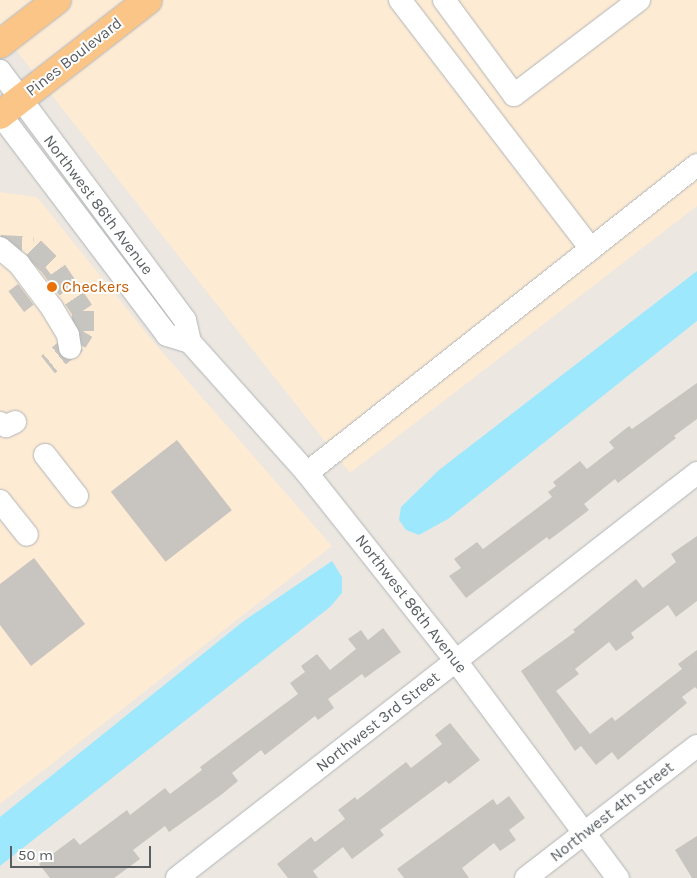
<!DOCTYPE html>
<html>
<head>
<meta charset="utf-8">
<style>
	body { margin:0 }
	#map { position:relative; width:697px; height:878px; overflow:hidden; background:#ece7e0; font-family:Karla,sans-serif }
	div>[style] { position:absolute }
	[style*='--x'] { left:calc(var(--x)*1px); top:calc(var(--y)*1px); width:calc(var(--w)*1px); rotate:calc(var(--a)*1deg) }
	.commercial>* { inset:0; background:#fdebd4 }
	.water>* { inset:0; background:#9ee8fe }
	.building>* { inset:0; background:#c8c4bf; transform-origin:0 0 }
	.minor-tunnel>* { height:22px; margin-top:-11px; transform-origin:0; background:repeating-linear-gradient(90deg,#c7c5c0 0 22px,transparent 0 33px) }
	.roads { filter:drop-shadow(0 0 1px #b1b5b8) drop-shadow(0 0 1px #b1b5b8) }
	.minor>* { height:22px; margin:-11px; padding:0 11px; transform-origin:11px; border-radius:11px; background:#fff }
	.highway>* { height:28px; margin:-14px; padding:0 14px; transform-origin:14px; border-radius:14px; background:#fbc587 }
	.dots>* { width:14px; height:14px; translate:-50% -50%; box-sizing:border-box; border:2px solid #fff; border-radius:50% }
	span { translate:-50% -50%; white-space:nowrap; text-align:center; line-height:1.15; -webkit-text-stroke:4px #fff; paint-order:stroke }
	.street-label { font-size:16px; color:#595e61 }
	.food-label { font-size:16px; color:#c56008 }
	.left { translate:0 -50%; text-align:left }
	.scale { position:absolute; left:10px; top:846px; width:141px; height:22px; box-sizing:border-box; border:2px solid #595e61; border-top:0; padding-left:6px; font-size:15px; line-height:18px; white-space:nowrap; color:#595e61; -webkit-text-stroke:4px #fff; paint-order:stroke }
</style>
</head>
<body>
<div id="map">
	<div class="commercial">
		<i style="clip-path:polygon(0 0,697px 0,697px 206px,350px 473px,0 30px)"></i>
		<i style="clip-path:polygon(0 192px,37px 197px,151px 339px,332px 546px,0 804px)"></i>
	</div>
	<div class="water">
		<i style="clip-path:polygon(697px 271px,697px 321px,448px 519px,419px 535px,406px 530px,399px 520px,401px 507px,439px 470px)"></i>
		<i style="clip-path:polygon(332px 561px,342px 577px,342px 593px,330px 607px,0 866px,0 817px,245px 620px)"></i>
	</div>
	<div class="building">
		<i style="left:43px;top:264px;width:26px;height:6px;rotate:53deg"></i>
		<i style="left:18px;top:284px;width:26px;height:12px;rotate:53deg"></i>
		<i style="clip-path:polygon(697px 383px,697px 419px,674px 436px,676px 438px,618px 483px,615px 479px,584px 504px,589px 510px,572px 523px,549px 540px,547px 537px,466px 598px,449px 576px,461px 568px,454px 559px,477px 542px,483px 549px,552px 497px,548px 492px,556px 486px,553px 482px,580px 461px,587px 469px,614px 448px,609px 442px,629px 426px,632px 429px)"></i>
		<i style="left:177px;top:440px;width:89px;height:84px;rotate:52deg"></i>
		<i style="clip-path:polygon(697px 536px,697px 601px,676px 617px,668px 605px,631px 633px,634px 638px,616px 651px,609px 642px,575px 669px,579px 674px,556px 691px,590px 734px,612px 717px,615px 721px,682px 669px,678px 664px,697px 650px,697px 689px,695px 687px,682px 697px,687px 703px,618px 760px,612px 752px,596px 765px,581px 746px,575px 751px,521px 671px,575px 632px,573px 630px,636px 579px,643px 588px,676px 562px,671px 554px)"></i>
		<i style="clip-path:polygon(34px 558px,85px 624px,31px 666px,0 625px,0 584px)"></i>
		<i style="clip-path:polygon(383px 628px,401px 652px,365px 678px,362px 674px,328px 699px,334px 708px,318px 720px,315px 716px,265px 755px,261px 750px,232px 773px,238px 781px,221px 795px,169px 832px,165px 826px,133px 850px,140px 859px,114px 878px,50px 878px,39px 864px,74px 838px,80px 845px,127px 810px,130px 815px,165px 788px,170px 794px,202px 770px,200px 767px,298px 694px,290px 683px,305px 672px,301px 666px,317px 654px,330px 670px,356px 649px,348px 639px,361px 630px,368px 640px)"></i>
		<i style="clip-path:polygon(450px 723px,480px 760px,449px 784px,446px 781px,380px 830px,384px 835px,352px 859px,343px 847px,313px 871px,318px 878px,288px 878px,277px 864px,311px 837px,315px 842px,345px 819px,338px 810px,355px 797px,357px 800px,406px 762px,411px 768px,442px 744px,435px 735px)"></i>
		<i style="clip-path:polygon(509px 796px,525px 818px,509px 830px,516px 840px,500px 851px,494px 843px,462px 868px,469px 878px,404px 878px,397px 869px,493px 799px,497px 805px)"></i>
		<i style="clip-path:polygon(697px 836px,697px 878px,692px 878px,675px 850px)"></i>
	</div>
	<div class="minor-tunnel">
		<i style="--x:0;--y:246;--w:33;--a:3"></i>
		<i style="--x:33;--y:248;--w:33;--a:45"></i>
		<i style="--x:56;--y:271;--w:48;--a:56"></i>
		<i style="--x:83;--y:311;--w:20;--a:90"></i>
		<i style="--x:83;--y:331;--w:13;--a:122"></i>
		<i style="--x:76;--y:342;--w:36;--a:141"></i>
	</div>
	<div class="roads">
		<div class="minor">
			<i style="--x:400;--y:0;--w:314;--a:52.5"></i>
			<i style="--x:444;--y:0;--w:118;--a:53.6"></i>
			<i style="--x:514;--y:95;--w:157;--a:-37.2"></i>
			<i style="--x:0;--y:71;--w:310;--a:53.4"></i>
			<i style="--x:185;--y:320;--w:23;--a:77"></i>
			<i style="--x:190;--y:342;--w:176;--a:48.2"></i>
			<i style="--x:307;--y:473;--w:240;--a:51.6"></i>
			<i style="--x:456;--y:661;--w:271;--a:53.3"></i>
			<i style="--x:0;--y:114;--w:277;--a:52.9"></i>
			<i style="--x:167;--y:335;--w:24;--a:17"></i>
			<i style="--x:0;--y:248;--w:25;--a:40"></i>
			<i style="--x:19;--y:264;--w:55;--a:53.1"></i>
			<i style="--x:52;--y:308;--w:31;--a:59"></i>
			<i style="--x:68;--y:335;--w:13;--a:81"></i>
			<i style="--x:0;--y:423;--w:7;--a:27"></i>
			<i style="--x:6;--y:426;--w:10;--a:-24"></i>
			<i style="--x:45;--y:455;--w:52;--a:52"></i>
			<i style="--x:307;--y:473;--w:497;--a:-38.3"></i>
			<i style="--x:0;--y:501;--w:43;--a:51.5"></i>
			<i style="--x:177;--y:878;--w:659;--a:-37.91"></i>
			<i style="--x:526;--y:878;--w:216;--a:-37.7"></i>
		</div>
		<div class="highway">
			<i style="--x:0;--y:44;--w:72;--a:-37.7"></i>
			<i style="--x:0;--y:115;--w:187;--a:-37.8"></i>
		</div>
	</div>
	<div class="dots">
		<i style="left:52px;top:287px;background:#e8710a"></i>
	</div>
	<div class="street-label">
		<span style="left:74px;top:57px;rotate:-38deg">Pines Boulevard</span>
		<span style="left:98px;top:205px;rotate:53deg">Northwest 86th Avenue</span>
		<span style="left:411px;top:604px;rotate:52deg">Northwest 86th Avenue</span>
		<span style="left:378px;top:722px;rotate:-38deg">Northwest 3rd Street</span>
		<span style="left:612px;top:812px;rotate:-38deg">Northwest 4th Street</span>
	</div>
	<div class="food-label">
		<span class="left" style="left:62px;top:287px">Checkers</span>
	</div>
	<div class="scale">50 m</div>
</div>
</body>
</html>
